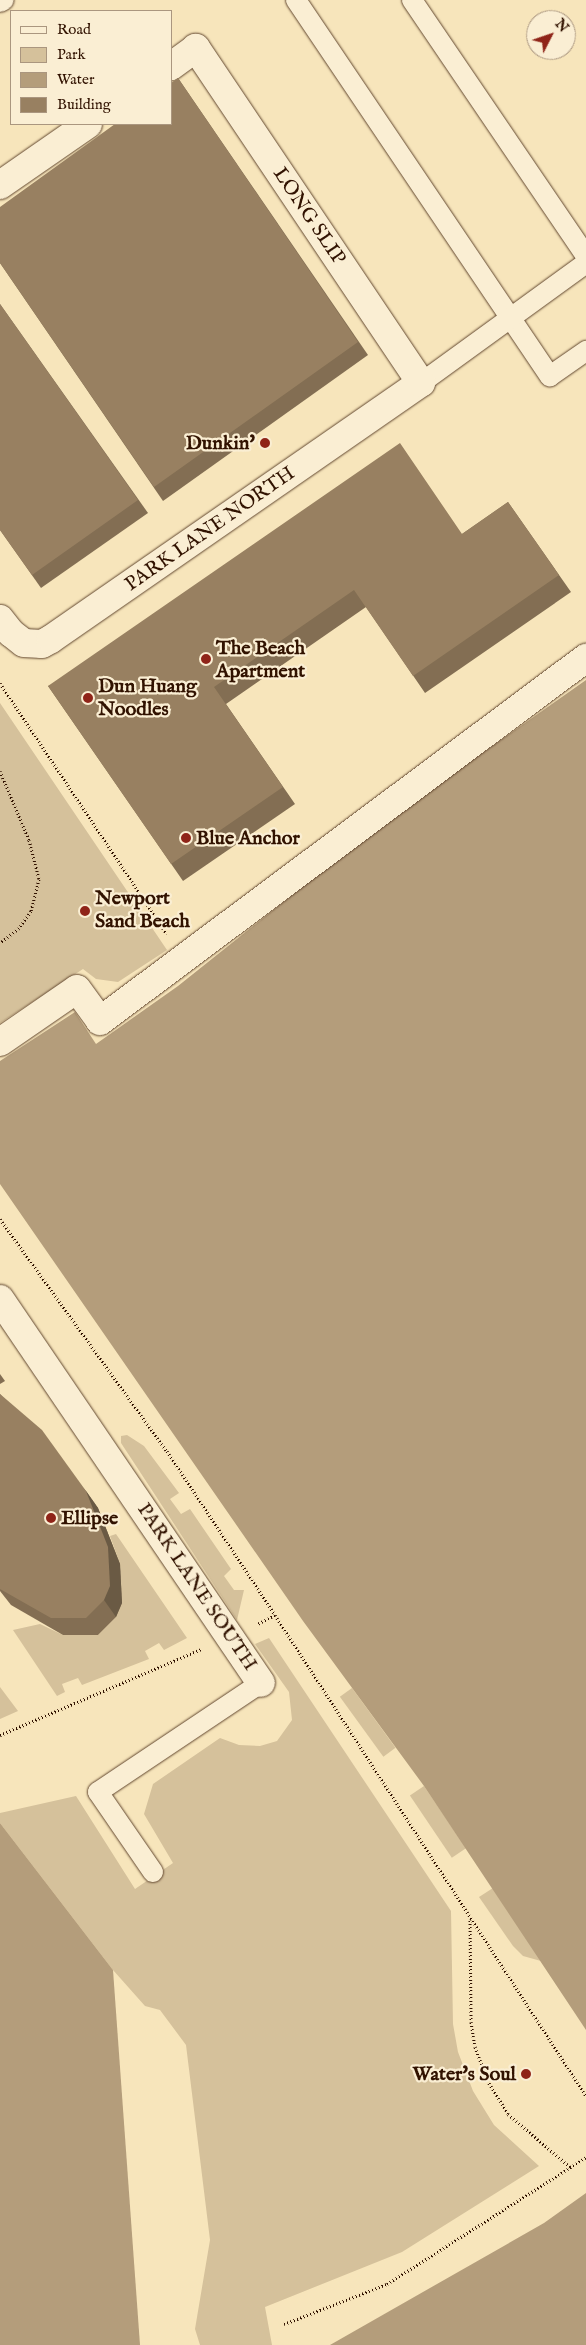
<!DOCTYPE html>
<html>
<head>
<meta charset="utf-8">
<style>
	body { margin:0 }
	#map { position:relative; width:586px; height:2345px; overflow:hidden; background:#f7e5bb; font-family:"IM FELL English",serif }
	div>[style] { position:absolute }
	[style*='--x'] { left:calc(var(--x)*1px); top:calc(var(--y)*1px); width:calc(var(--w)*1px); rotate:calc(var(--a)*1deg) }
	.green>* { inset:0; background:#d5c19b; transform-origin:0 0 }
	.water>* { inset:0; background:#b49d7b }
	.path>* { height:3px; margin-top:-1.5px; transform-origin:0; background:repeating-linear-gradient(90deg,#311200 0 1px,transparent 0 3.5px) }
	.roads { filter:drop-shadow(0 0 1px #62472f) drop-shadow(0 0 1px #62472f) }
	.service>* { height:20px; margin:-10px; padding:0 10px; transform-origin:10px; border-radius:10px; background:#faeed3 }
	.pedestrian>* { height:28px; margin:-14px; padding:0 14px; transform-origin:14px; border-radius:14px; background:#faeed3 }
	.minor>* { height:28px; margin:-14px; padding:0 14px; transform-origin:14px; border-radius:14px; background:#faeed3 }
	.wall>* { inset:0; background:#836e53 }
	.shaded-wall>* { inset:0; background:#6a5a44 }
	.building>* { inset:0; background:#988061 }
	.dots>* { width:14px; height:14px; translate:-50% -50%; box-sizing:border-box; border:2px solid #faeed3; border-radius:50% }
	span { translate:-50% -50%; white-space:nowrap; text-align:center; line-height:1.15; -webkit-text-stroke:4.5px #faeed3; paint-order:stroke }
	.street-label { font-size:20px; color:#311200 }
	.poi-label { font-size:20px; color:#311200; font-weight:700 }
	.right { translate:-100% -50%; text-align:right }
	.left { translate:0 -50%; text-align:left }
	.legend { position:absolute; left:10px; top:10px; width:162px; height:115px; box-sizing:border-box; background:#faeed3; border:1px solid #aa967f; margin:0; padding:6px 9px; list-style:none; font-size:15px; color:#311200 }
	.legend li { display:flex; align-items:center; gap:10px; height:25px }
	.legend b { width:25px; border:1px solid #aa967f }
	.north { position:absolute; left:526px; top:10px; width:50px; height:50px; box-sizing:border-box; background:#faeed3; border:1px solid #aa967f; border-radius:50%; rotate:49deg; font-size:14px; font-weight:700; line-height:20px; text-align:center; color:#311200 }
	.north::after { content:''; display:block; margin:auto; width:18px; height:22px; background:#8f2418; clip-path:polygon(50% 0,100% 100%,50% 72%,0 100%) }
</style>
</head>
<body>
<div id="map">
	<div class="green">
		<i style="clip-path:polygon(0 703px,167px 950px,118px 982px,96px 979px,83px 969px,0 1023px)"></i>
		<i style="clip-path:polygon(127px 1435px,144px 1446px,179px 1493px,170px 1499px,181px 1514px,190px 1509px,231px 1569px,224px 1576px,234px 1590px,244px 1590px,237px 1620px,121px 1443px,121px 1436px)"></i>
		<i style="clip-path:polygon(116px 1534px,187px 1638px,164px 1650px,159px 1643px,145px 1651px,149px 1659px,82px 1685px,78px 1678px,62px 1684px,65px 1692px,57px 1696px,13px 1630px,40px 1624px,63px 1635px,98px 1635px,116px 1617px,122px 1603px,120px 1564px,110px 1536px)"></i>
		<i style="clip-path:polygon(269px 1638px,451px 1911px,453px 2024px,458px 2052px,473px 2091px,494px 2125px,539px 2166px,402px 2252px,265px 2307px,272px 2345px,200px 2345px,195px 2329px,210px 2240px,186px 2045px,160px 2010px,145px 2006px,113px 1970px,0 1823px,0 1813px,76px 1796px,135px 1889px,173px 1863px,144px 1814px,153px 1784px,220px 1738px,239px 1745px,260px 1746px,277px 1741px,292px 1720px,289px 1692px,255px 1644px)"></i>
		<i style="clip-path:polygon(0 1687px,18px 1711px,0 1719px)"></i>
		<i style="left:352px;top:1688px;width:74px;height:15px;rotate:54deg"></i>
		<i style="left:424px;top:1786px;width:75px;height:17px;rotate:56deg"></i>
		<i style="clip-path:polygon(493px 1888px,541px 1961px,523px 1956px,513px 1946px,479px 1897px)"></i>
	</div>
	<div class="water">
		<i style="clip-path:polygon(586px 680px,586px 2030px,424px 1786px,303px 1621px,0 1184px,0 1061px,75px 1012px,96px 1044px,178px 986px,380px 825px)"></i>
		<i style="clip-path:polygon(0 1823px,113px 1970px,140px 2345px,0 2345px)"></i>
		<i style="clip-path:polygon(586px 2193px,586px 2345px,330px 2345px,544px 2223px)"></i>
	</div>
	<div class="path">
		<i style="--x:0;--y:683;--w:301;--a:56.4"></i>
		<i style="--x:0;--y:771;--w:75;--a:67.2"></i>
		<i style="--x:29;--y:840;--w:40;--a:75.6"></i>
		<i style="--x:39;--y:879;--w:33;--a:104"></i>
		<i style="--x:31;--y:911;--w:21;--a:125"></i>
		<i style="--x:19;--y:928;--w:24;--a:142"></i>
		<i style="--x:0;--y:1219;--w:286;--a:54.3"></i>
		<i style="--x:167;--y:1451;--w:196;--a:56.6"></i>
		<i style="--x:275;--y:1615;--w:20;--a:153"></i>
		<i style="--x:275;--y:1615;--w:573;--a:57.11"></i>
		<i style="--x:0;--y:1735;--w:220;--a:-23.1"></i>
		<i style="--x:470;--y:1920;--w:102;--a:89.4"></i>
		<i style="--x:471;--y:2022;--w:25;--a:81"></i>
		<i style="--x:475;--y:2047;--w:39;--a:69"></i>
		<i style="--x:489;--y:2083;--w:36;--a:58"></i>
		<i style="--x:508;--y:2114;--w:82;--a:40.5"></i>
		<i style="--x:284;--y:2324;--w:110;--a:-21.2"></i>
		<i style="--x:387;--y:2284;--w:236;--a:-32.5"></i>
	</div>
	<div class="roads">
		<div class="service">
			<i style="--x:296;--y:0;--w:454;--a:56"></i>
			<i style="--x:550;--y:376;--w:44;--a:-34.8"></i>
			<i style="--x:412;--y:0;--w:310;--a:55.8"></i>
			<i style="--x:0;--y:2;--w:4;--a:-27"></i>
			<i style="--x:421;--y:383;--w:204;--a:-36"></i>
			<i style="--x:153;--y:1872;--w:97;--a:-124.5"></i>
			<i style="--x:98;--y:1792;--w:196;--a:-33.8"></i>
		</div>
		<div class="pedestrian">
			<i style="--x:0;--y:1042;--w:93;--a:-34.5"></i>
			<i style="--x:77;--y:989;--w:39;--a:54"></i>
			<i style="--x:100;--y:1021;--w:607;--a:-36.76"></i>
		</div>
		<div class="minor">
			<i style="--x:0;--y:185;--w:107;--a:-34.7"></i>
			<i style="--x:0;--y:619;--w:18;--a:52"></i>
			<i style="--x:11;--y:633;--w:16;--a:38"></i>
			<i style="--x:24;--y:643;--w:18;--a:3"></i>
			<i style="--x:42;--y:644;--w:10;--a:-29"></i>
			<i style="--x:51;--y:639;--w:450;--a:-34.7"></i>
			<i style="--x:421;--y:383;--w:404;--a:-123.9"></i>
			<i style="--x:196;--y:48;--w:31;--a:144"></i>
			<i style="--x:0;--y:1299;--w:464;--a:55.8"></i>
		</div>
	</div>
	<div class="wall">
		<i style="clip-path:polygon(178px 78px,368px 355px,163px 501px,0 263px)"></i>
		<i style="clip-path:polygon(0 304px,148px 513px,41px 588px,0 530px)"></i>
		<i style="clip-path:polygon(508px 502px,571px 592px,425px 693px,366px 607px,226px 704px,295px 804px,183px 881px,48px 686px,462px 534px)"></i>
		<i style="clip-path:polygon(0 1374px,5px 1381px,0 1384px)"></i>
		<i style="clip-path:polygon(0 1394px,86px 1491px,98px 1508px,120px 1564px,122px 1603px,116px 1617px,98px 1635px,63px 1635px,11px 1605px,0 1591px)"></i>
	</div>
	<div class="shaded-wall">
		<i style="clip-path:polygon(86px 1491px,98px 1508px,120px 1564px,122px 1603px,116px 1617px,104px 1600px)"></i>
	</div>
	<div class="building">
		<i style="clip-path:polygon(178px 78px,358px 342px,154px 487px,0 263px,0 207px,115px 124px,171px 124px,171px 83px)"></i>
		<i style="clip-path:polygon(0 304px,138px 500px,32px 575px,0 530px)"></i>
		<i style="clip-path:polygon(400px 443px,462px 534px,508px 502px,559px 575px,413px 676px,354px 590px,214px 687px,283px 787px,171px 864px,48px 686px)"></i>
		<i style="clip-path:polygon(0 1394px,42px 1430px,86px 1491px,108px 1547px,110px 1586px,104px 1600px,86px 1618px,51px 1618px,0 1589px)"></i>
	</div>
	<div class="dots">
		<i style="left:265px;top:443px;background:#8f2418"></i>
		<i style="left:206px;top:659px;background:#8f2418"></i>
		<i style="left:88px;top:698px;background:#8f2418"></i>
		<i style="left:186px;top:838px;background:#8f2418"></i>
		<i style="left:85px;top:911px;background:#8f2418"></i>
		<i style="left:51px;top:1518px;background:#8f2418"></i>
		<i style="left:526px;top:2074px;background:#8f2418"></i>
	</div>
	<div class="street-label">
		<span style="left:309px;top:216px;rotate:56deg">LONG SLIP</span>
		<span style="left:210px;top:529px;rotate:-35deg">PARK LANE NORTH</span>
		<span style="left:197px;top:1587px;rotate:56deg">PARK LANE SOUTH</span>
	</div>
	<div class="poi-label">
		<span class="right" style="left:255px;top:443px">Dunkin'</span>
		<span class="left" style="left:216px;top:660px">The Beach<br>Apartment</span>
		<span class="left" style="left:98px;top:698px">Dun Huang<br>Noodles</span>
		<span class="left" style="left:196px;top:838px">Blue Anchor</span>
		<span class="left" style="left:95px;top:910px">Newport<br>Sand Beach</span>
		<span class="left" style="left:61px;top:1518px">Ellipse</span>
		<span class="right" style="left:516px;top:2074px">Water's Soul</span>
	</div>
	<ul class="legend">
	<li><b style="height:6px;background:#faeed3"></b>Road</li>
	<li><b style="height:14px;background:#d5c19b"></b>Park</li>
	<li><b style="height:14px;background:#b49d7b"></b>Water</li>
	<li><b style="height:14px;background:#988061"></b>Building</li>
	</ul>
	<div class="north">N</div>
</div>
</body>
</html>
